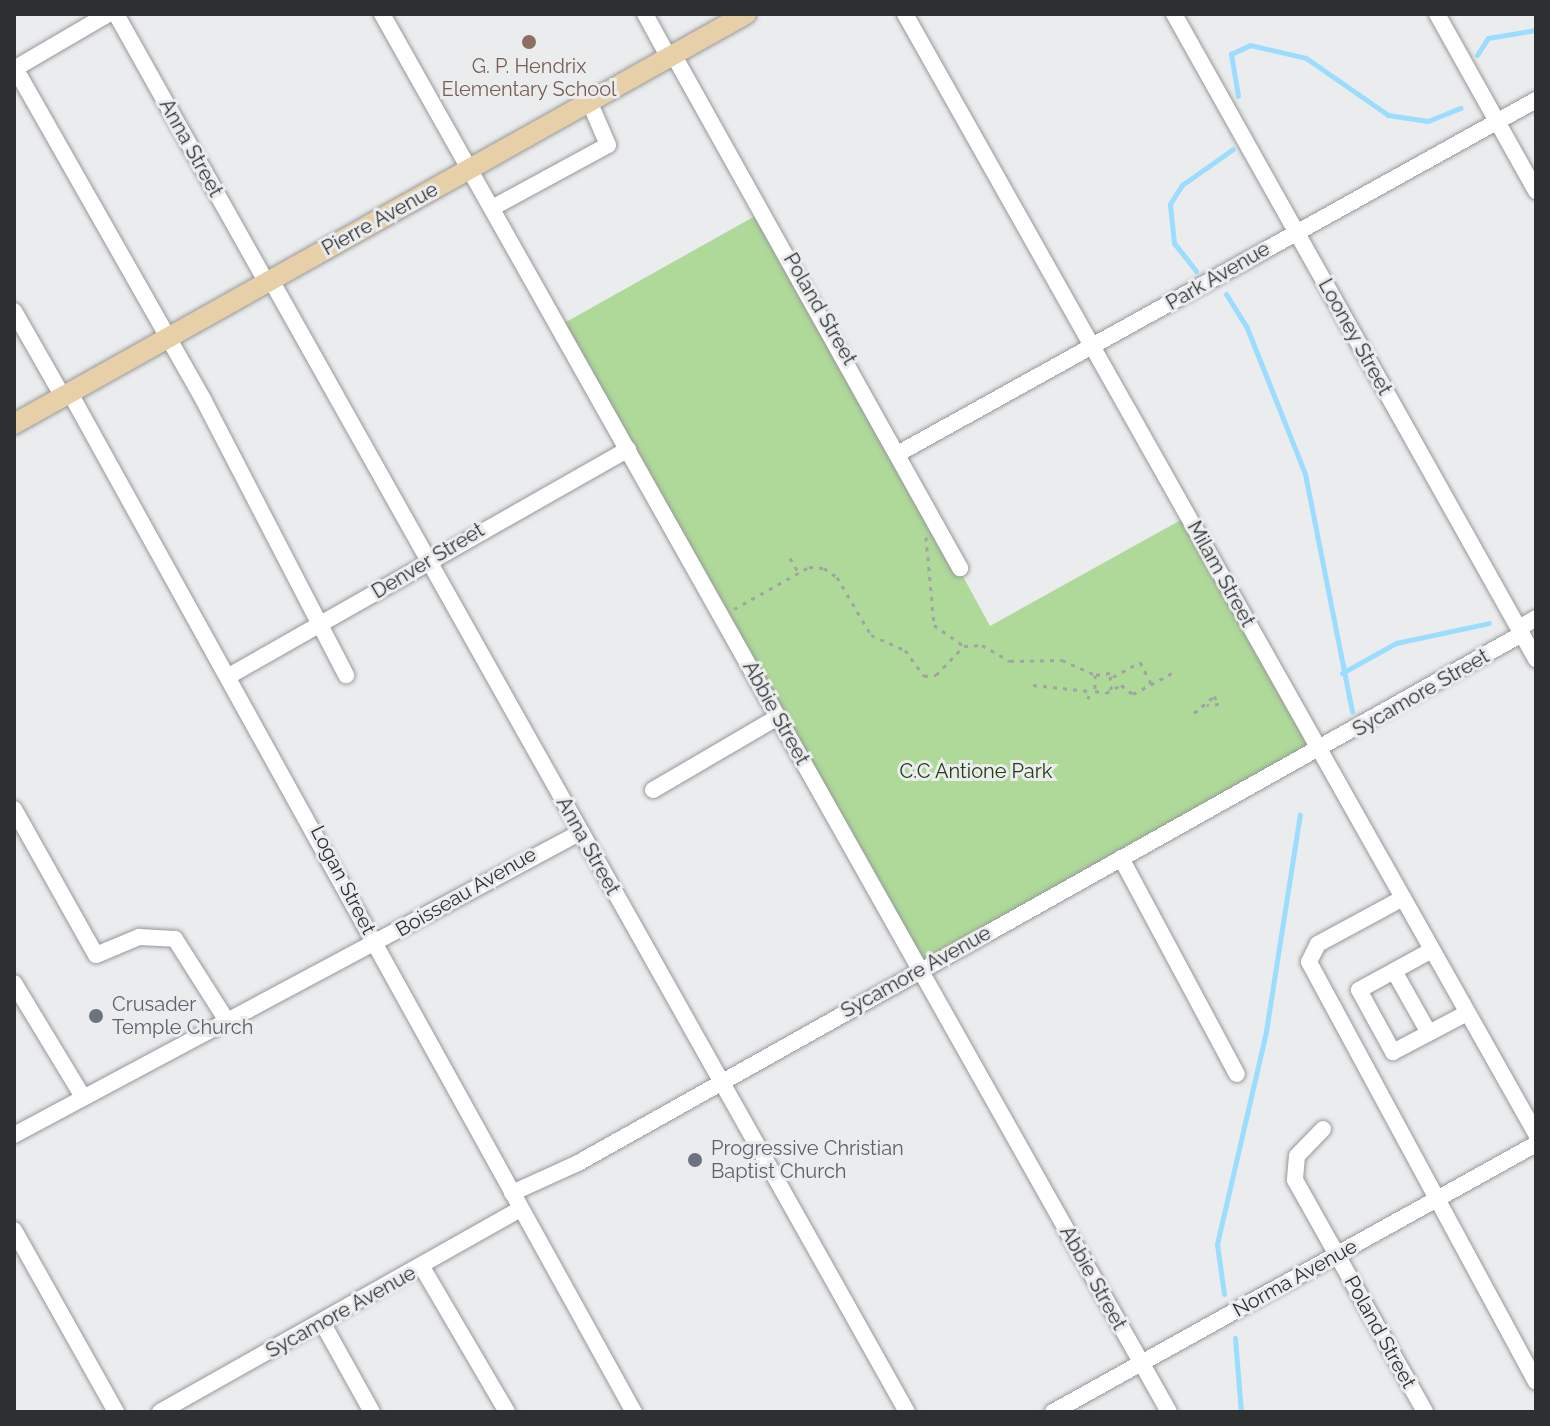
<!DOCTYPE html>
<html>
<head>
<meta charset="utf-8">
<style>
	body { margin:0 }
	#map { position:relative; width:1550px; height:1426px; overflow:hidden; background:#ebecee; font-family:Raleway,sans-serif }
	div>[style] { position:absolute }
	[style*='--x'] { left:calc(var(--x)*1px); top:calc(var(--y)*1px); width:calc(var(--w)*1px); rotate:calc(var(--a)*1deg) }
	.green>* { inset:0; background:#aed999 }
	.stream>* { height:5px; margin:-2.5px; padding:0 2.5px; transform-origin:2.5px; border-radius:2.5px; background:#9bddfe }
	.path>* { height:3px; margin-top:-1.5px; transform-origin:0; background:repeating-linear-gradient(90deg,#a2a3a4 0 4px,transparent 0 10px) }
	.roads { filter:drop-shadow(0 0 2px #97989a) drop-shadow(0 0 2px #97989a) }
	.minor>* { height:16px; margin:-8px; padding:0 8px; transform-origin:8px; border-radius:8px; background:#fff }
	.major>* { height:20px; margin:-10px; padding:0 10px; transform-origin:10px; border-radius:10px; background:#e7cfa7 }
	.dots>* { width:22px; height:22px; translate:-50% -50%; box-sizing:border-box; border:4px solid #ebecee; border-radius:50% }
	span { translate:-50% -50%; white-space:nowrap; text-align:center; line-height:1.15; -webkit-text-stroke:6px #ebecee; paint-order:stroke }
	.education-label { font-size:20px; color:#785e54 }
	.street-label { font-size:20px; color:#2e2f30 }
	.park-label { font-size:20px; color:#223e11 }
	.worship-label { font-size:20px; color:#5b616d }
	.left { translate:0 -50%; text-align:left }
	.frame { position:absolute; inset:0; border:16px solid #2e2f30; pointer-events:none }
</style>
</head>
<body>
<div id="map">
	<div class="green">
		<i style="clip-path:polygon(764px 211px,990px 626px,1188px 516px,1320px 751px,920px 970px,559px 326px)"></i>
	</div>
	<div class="stream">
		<i style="--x:1477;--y:55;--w:20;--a:-57"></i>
		<i style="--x:1488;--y:38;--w:49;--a:-9.5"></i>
		<i style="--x:1238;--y:96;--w:43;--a:-99.5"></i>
		<i style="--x:1231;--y:54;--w:21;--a:-25"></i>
		<i style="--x:1250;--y:45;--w:57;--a:13.1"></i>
		<i style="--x:1306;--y:58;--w:100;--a:34.8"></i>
		<i style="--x:1388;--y:115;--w:40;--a:8.5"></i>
		<i style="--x:1428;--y:121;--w:35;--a:-22"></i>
		<i style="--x:1196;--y:271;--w:36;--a:-128"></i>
		<i style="--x:1174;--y:243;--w:39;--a:-96"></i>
		<i style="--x:1170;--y:204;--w:22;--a:-58"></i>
		<i style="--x:1182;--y:185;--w:62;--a:-35.2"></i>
		<i style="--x:1226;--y:294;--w:40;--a:58"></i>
		<i style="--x:1247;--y:328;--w:157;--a:68.3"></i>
		<i style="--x:1305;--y:474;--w:242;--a:78.8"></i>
		<i style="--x:1342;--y:673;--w:62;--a:-29.1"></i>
		<i style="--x:1396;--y:643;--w:95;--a:-12.1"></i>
		<i style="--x:1224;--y:1294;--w:50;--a:-98"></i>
		<i style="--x:1217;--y:1244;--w:219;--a:-77"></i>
		<i style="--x:1266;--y:1031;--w:219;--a:-81.1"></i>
		<i style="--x:1235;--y:1338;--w:74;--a:85.4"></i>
	</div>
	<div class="path">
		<i style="--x:926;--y:537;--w:88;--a:84.8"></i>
		<i style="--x:934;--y:625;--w:37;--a:35"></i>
		<i style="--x:790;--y:558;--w:16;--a:60"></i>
		<i style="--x:734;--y:609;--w:86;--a:-29.2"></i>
		<i style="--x:809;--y:567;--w:15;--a:4"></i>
		<i style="--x:824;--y:568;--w:16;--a:35"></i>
		<i style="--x:837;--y:577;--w:67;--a:59.6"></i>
		<i style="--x:871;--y:635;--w:37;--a:24"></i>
		<i style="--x:905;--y:650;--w:32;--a:54"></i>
		<i style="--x:924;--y:676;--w:12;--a:-5"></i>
		<i style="--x:936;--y:675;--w:40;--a:-46"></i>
		<i style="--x:964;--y:646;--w:18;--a:-3"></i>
		<i style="--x:982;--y:645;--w:32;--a:30"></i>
		<i style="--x:1010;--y:661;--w:52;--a:-1.1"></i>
		<i style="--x:1062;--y:660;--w:36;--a:24"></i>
		<i style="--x:1113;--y:677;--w:31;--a:-29"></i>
		<i style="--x:1140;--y:662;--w:25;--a:63"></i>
		<i style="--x:1033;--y:685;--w:56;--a:6.1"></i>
		<i style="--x:1111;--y:690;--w:17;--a:-93"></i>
		<i style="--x:1110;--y:673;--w:15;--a:172"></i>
		<i style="--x:1095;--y:675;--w:16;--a:90"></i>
		<i style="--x:1095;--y:691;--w:11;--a:10"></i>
		<i style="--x:1106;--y:693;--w:17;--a:-28"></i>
		<i style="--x:1121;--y:685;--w:15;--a:37"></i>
		<i style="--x:1133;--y:694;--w:44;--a:-28.3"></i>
		<i style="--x:1088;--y:699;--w:9;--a:-77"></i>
		<i style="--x:1194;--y:713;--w:26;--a:-40"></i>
		<i style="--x:1214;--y:696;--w:9;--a:58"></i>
		<i style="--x:1219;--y:704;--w:12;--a:175"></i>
	</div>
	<div class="roads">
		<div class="minor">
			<i style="--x:116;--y:14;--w:308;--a:60.7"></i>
			<i style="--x:382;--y:14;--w:1604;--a:60.62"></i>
			<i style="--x:645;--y:14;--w:48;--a:61.3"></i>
			<i style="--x:905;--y:14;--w:1286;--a:60.6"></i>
			<i style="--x:1174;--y:14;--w:740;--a:60.7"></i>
			<i style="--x:1437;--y:14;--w:203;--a:60.8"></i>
			<i style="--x:673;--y:54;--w:589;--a:60.82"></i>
			<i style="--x:15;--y:68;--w:383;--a:60.4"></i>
			<i style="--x:204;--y:401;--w:309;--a:62.6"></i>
			<i style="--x:14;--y:69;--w:109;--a:-30.3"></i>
			<i style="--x:492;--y:208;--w:132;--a:-28.5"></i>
			<i style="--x:608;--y:145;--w:48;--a:-113.4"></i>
			<i style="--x:271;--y:280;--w:1298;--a:60.67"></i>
			<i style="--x:14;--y:311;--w:99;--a:60.3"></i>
			<i style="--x:70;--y:393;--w:1165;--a:61.04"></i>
			<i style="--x:901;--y:452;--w:726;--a:-29"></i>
			<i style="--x:1519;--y:628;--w:20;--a:-30"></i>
			<i style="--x:229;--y:676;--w:459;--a:-29.6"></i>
			<i style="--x:653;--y:790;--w:145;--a:-30.3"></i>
			<i style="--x:14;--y:809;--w:167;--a:60.7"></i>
			<i style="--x:96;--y:955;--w:47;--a:-22.7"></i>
			<i style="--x:139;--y:937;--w:36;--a:3"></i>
			<i style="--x:175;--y:939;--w:97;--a:57.6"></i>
			<i style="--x:1121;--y:858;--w:245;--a:61.8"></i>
			<i style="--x:1403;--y:898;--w:97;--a:151.6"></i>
			<i style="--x:1318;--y:944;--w:20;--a:117"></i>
			<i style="--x:1309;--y:962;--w:477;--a:61.6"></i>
			<i style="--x:1432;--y:950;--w:83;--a:151.3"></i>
			<i style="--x:1359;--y:990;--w:71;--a:61.3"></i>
			<i style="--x:1393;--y:1052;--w:84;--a:-27.8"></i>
			<i style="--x:1394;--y:971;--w:71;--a:60.6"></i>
			<i style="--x:14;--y:983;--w:133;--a:58.8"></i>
			<i style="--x:1323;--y:1129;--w:37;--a:134"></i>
			<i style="--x:1297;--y:1156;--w:24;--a:95"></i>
			<i style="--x:1295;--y:1180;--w:266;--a:60.7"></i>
			<i style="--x:14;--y:1135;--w:643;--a:-28.12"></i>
			<i style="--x:512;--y:1193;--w:72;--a:-24.4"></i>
			<i style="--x:578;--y:1163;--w:1082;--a:-29.27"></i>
			<i style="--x:14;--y:1230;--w:209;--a:60.7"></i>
			<i style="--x:422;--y:1267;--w:168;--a:59.6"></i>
			<i style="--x:323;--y:1324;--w:101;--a:60.9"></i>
			<i style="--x:160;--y:1412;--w:414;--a:-29.4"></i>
			<i style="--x:1053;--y:1412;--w:552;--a:-29.02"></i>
		</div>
		<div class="major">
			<i style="--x:14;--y:424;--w:839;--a:-29.25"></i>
		</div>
	</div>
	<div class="dots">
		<i style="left:529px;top:42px;background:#8d6e63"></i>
		<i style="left:96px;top:1016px;background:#6b7280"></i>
		<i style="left:695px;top:1160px;background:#6b7280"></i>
	</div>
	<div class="education-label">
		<span style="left:529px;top:78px">G. P. Hendrix<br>Elementary School</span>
	</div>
	<div class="street-label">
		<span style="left:191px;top:148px;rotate:61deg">Anna Street</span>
		<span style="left:380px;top:219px;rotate:-29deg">Pierre Avenue</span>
		<span style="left:1218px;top:276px;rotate:-30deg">Park Avenue</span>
		<span style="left:820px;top:309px;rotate:60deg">Poland Street</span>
		<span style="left:1355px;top:337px;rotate:61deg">Looney Street</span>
		<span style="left:428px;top:561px;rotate:-31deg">Denver Street</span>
		<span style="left:1221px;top:574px;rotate:61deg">Milam Street</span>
		<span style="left:1421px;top:693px;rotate:-30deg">Sycamore Street</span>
		<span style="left:776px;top:713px;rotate:61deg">Abbie Street</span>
		<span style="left:588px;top:846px;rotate:61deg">Anna Street</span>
		<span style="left:343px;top:880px;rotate:63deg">Logan Street</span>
		<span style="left:466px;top:892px;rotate:-30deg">Boisseau Avenue</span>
		<span style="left:916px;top:972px;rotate:-29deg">Sycamore Avenue</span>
		<span style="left:1093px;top:1278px;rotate:61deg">Abbie Street</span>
		<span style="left:1295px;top:1278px;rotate:-29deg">Norma Avenue</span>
		<span style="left:341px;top:1312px;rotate:-29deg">Sycamore Avenue</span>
		<span style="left:1380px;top:1332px;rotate:61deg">Poland Street</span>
	</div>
	<div class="park-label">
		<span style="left:976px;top:771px">C.C Antione Park</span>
	</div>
	<div class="worship-label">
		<span class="left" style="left:112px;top:1016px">Crusader<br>Temple Church</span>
		<span class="left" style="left:711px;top:1160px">Progressive Christian<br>Baptist Church</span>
	</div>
	<div class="frame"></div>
</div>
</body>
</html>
